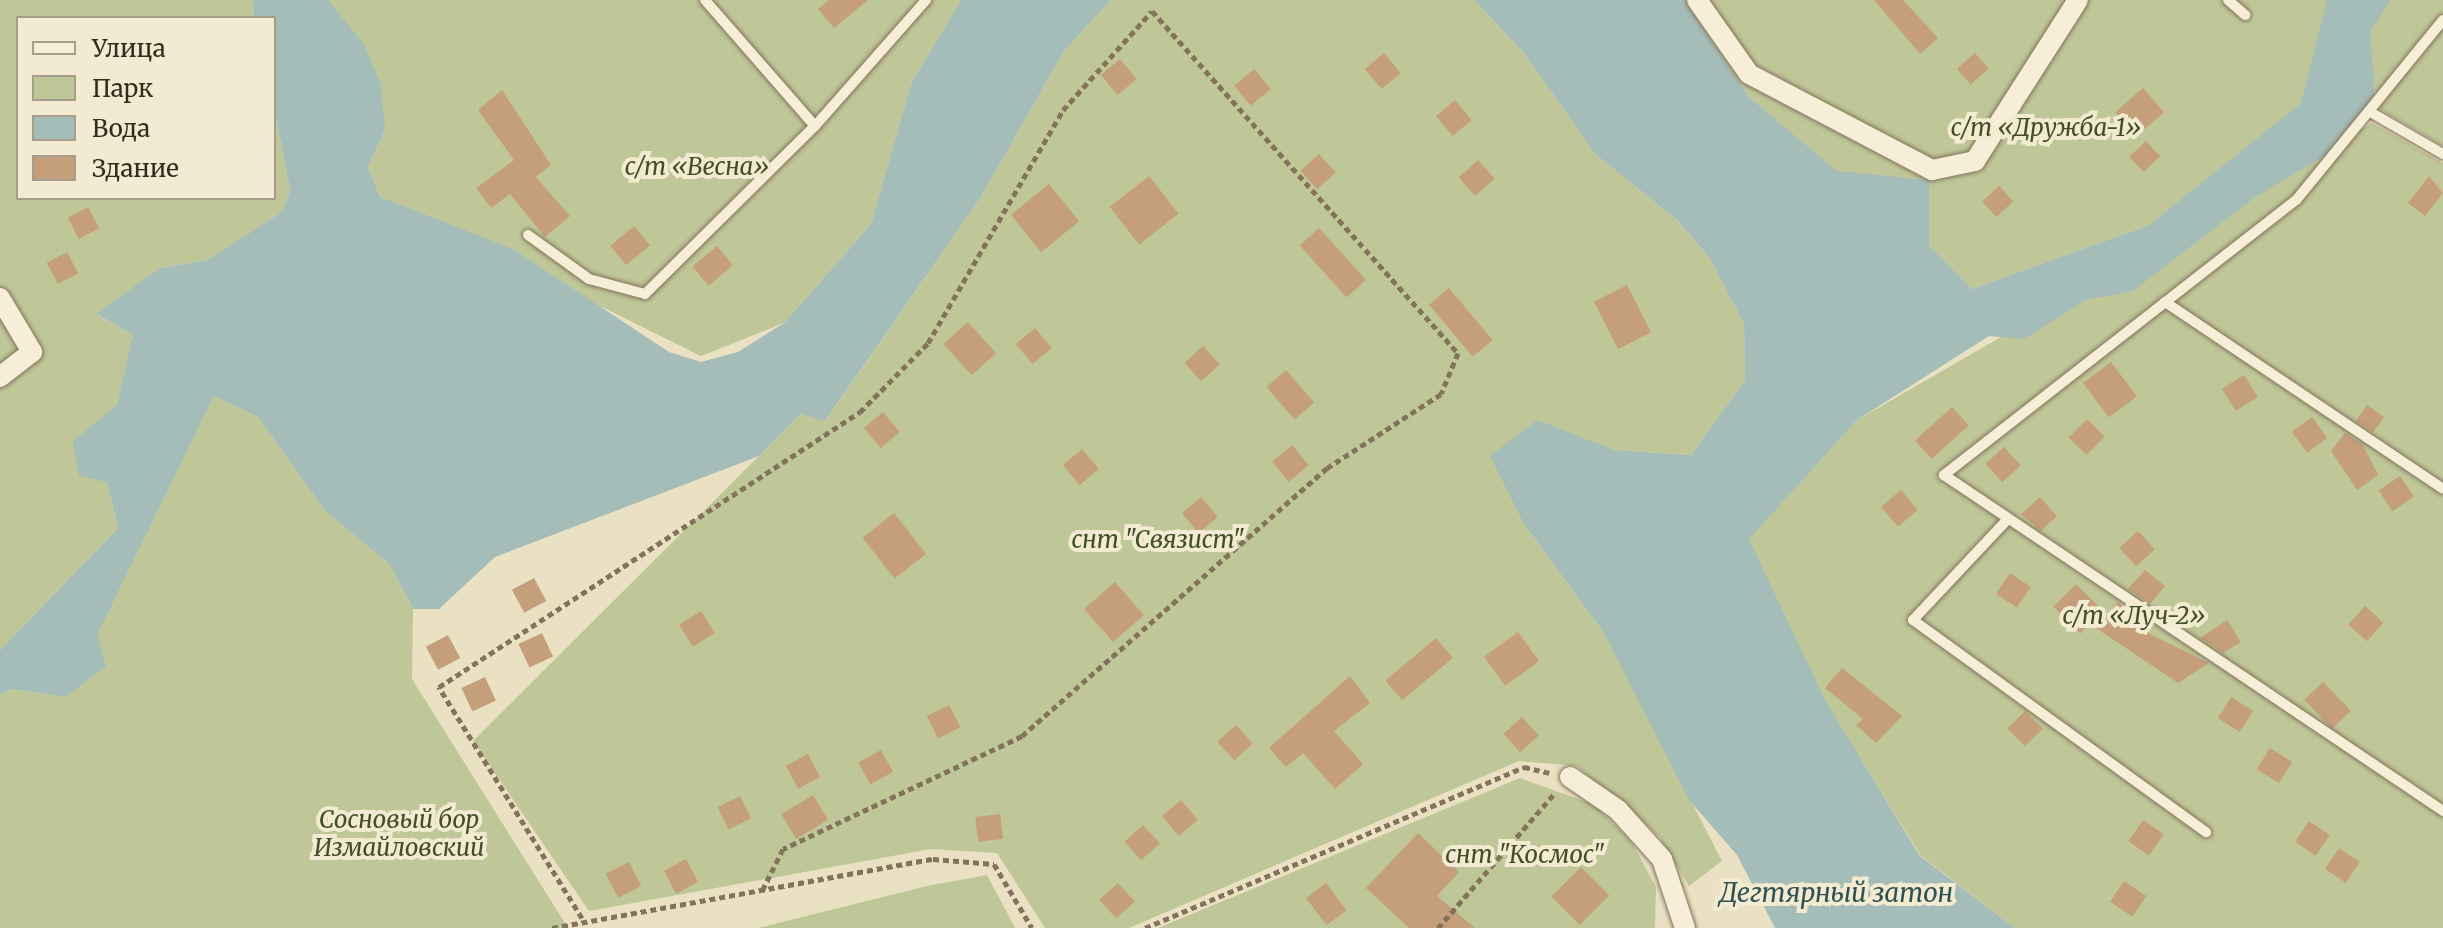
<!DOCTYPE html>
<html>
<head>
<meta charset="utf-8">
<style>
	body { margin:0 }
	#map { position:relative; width:2443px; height:928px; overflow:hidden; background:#eae1c3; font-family:Merriweather,serif }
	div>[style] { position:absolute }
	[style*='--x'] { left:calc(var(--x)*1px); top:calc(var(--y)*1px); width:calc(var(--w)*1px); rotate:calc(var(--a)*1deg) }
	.green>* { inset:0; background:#bfc798 }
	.water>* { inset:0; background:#a5bdb8 }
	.building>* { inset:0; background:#c59f7c; transform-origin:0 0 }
	.path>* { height:5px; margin-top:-2.5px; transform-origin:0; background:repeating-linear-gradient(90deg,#83735c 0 6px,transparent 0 10px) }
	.roads { filter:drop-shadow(0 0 2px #83735c) drop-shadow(0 0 2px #83735c) }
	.lane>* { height:10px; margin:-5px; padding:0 5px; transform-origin:5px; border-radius:5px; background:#f6eed6 }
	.street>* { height:20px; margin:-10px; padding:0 10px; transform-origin:10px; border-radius:10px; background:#f6eed6 }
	span { translate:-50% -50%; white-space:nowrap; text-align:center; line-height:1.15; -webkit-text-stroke:8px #f2ebd2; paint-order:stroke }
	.park-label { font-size:24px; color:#424f27; font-style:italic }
	.water-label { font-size:26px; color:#2f5252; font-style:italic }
	.legend { position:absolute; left:16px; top:16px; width:260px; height:184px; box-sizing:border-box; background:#f2ebd2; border:2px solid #a69e8a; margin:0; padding:10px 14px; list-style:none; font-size:24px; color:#342a1e }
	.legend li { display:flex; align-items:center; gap:16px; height:40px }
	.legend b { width:40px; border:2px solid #a69e8a }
</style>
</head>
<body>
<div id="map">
	<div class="green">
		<i style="clip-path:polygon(0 0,253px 0,254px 18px,18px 18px,18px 198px,274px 198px,274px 109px,290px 190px,283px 211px,207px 260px,160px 268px,97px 315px,133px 335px,107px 482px,118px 528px,0 650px)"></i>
		<i style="clip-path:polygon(328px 0,961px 0,911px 84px,871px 224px,784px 323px,701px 356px,380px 197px,368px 167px,385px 130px)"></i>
		<i style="clip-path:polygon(1111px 0,1474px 0,1524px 53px,1595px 154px,1677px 220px,1709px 257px,1744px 324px,1745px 380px,1691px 455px,1615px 450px,1537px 421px,1524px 524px,1604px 633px,1722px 861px,1689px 886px,1659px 836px,1577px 766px,1519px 761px,1129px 928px,1045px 928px,997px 853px,931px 849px,589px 911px,473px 741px,801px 414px,826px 420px,981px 197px,1064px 51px)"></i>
		<i style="clip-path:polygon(1685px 0,2329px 0,2307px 102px,2149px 225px,1972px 289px,1929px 245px,1929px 180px,1837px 172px,1749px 97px)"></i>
		<i style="clip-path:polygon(2375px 0,2443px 0,2443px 146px,2381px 110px,2357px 32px)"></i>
		<i style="clip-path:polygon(2372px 123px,2443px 163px,2443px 928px,2015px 928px,1921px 856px,1823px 698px,1748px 539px,1857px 420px)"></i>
		<i style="clip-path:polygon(214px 396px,258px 417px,325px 511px,390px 565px,413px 609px,412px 679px,568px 928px,0 928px,0 694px,11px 689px,66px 697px)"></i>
		<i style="clip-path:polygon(1520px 778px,1595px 805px,1631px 841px,1656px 887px,1655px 928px,1158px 928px)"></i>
		<i style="clip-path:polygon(987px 875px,1015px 928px,758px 928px,927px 886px)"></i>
	</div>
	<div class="water">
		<i style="clip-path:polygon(253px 0,328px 0,364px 44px,381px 85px,385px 130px,368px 167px,380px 197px,513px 249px,669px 352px,701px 362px,738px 352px,784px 323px,871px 224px,911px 84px,961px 0,1111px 0,1064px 51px,981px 197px,825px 421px,801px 414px,759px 456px,495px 557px,439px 609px,413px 609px,390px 565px,325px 511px,258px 417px,214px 396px,97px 635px,106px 666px,66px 697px,11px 689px,0 694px,0 650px,118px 528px,107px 482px,79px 476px,73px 441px,117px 405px,133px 335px,96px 314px,160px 268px,207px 260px,283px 211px,290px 190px,274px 109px,274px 18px,254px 18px)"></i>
		<i style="clip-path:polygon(1474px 0,1685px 0,1749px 97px,1837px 171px,1929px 180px,1929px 245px,1972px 289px,2149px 225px,2301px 103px,2327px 0,2390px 0,2370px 33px,2376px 109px,2347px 143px,2255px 197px,2133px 291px,2086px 300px,2024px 339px,1989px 336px,1857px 420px,1749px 539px,1824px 698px,1920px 856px,2015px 928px,1775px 928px,1737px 855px,1689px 800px,1604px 633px,1524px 524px,1490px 456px,1537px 420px,1615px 450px,1691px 455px,1745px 380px,1744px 324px,1709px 257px,1677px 220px,1595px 154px,1524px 53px)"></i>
	</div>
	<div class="building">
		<i style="clip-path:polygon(829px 0,868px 0,834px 28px,818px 9px)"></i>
		<i style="clip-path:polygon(1874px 0,1903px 0,1938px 38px,1920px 54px)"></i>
		<i style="left:1384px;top:53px;width:26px;height:25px;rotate:50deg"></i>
		<i style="left:1975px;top:53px;width:21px;height:24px;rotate:49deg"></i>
		<i style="left:1120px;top:59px;width:26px;height:25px;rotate:50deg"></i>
		<i style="left:1254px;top:69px;width:26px;height:26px;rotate:50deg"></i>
		<i style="left:2143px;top:88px;width:32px;height:37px;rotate:49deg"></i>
		<i style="clip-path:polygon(502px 90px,551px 165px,536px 177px,570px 216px,545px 237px,510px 194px,491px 208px,476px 188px,514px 160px,478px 110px)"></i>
		<i style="left:1455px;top:100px;width:26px;height:25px;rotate:50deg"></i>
		<i style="left:2146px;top:141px;width:21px;height:23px;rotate:47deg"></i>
		<i style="left:1319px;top:154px;width:25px;height:25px;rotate:48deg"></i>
		<i style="left:1478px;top:160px;width:25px;height:26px;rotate:48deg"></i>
		<i style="left:1149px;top:176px;width:48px;height:50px;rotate:52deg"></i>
		<i style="clip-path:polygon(2429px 176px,2443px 193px,2425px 216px,2408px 203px)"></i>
		<i style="left:1049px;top:184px;width:48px;height:49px;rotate:51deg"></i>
		<i style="left:1999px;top:186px;width:21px;height:23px;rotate:47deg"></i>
		<i style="left:88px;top:207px;width:24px;height:23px;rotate:62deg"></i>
		<i style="left:634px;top:226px;width:25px;height:31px;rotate:50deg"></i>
		<i style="left:1319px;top:228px;width:70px;height:26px;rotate:48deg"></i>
		<i style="left:717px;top:246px;width:25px;height:32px;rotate:50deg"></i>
		<i style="left:67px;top:252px;width:24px;height:23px;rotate:62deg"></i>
		<i style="left:1627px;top:285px;width:53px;height:37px;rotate:63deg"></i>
		<i style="left:1449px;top:288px;width:68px;height:26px;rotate:50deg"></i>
		<i style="left:968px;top:322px;width:42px;height:33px;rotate:48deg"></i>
		<i style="left:1035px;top:328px;width:26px;height:25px;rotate:50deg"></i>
		<i style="left:1203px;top:346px;width:25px;height:25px;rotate:48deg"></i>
		<i style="left:2111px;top:362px;width:43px;height:35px;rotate:53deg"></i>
		<i style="left:1286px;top:370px;width:43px;height:26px;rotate:49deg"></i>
		<i style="left:2244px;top:375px;width:26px;height:26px;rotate:58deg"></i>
		<i style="left:2367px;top:405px;width:21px;height:19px;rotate:35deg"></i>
		<i style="left:1952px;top:407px;width:25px;height:50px;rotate:48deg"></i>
		<i style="left:883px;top:412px;width:26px;height:25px;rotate:50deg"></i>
		<i style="left:2312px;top:417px;width:26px;height:25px;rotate:54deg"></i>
		<i style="left:2087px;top:419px;width:25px;height:26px;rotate:45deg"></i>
		<i style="clip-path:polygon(2345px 433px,2363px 445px,2378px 475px,2357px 490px,2331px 451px)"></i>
		<i style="left:1292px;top:445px;width:26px;height:26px;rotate:50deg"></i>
		<i style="left:2004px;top:447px;width:25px;height:25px;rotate:48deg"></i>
		<i style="left:1082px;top:449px;width:26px;height:25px;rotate:50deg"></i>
		<i style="left:2400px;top:476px;width:25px;height:26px;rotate:56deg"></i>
		<i style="left:1901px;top:490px;width:26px;height:26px;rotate:50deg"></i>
		<i style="left:1201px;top:497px;width:26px;height:25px;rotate:50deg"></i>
		<i style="clip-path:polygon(2040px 497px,2057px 516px,2041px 531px,2021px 514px)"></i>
		<i style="left:894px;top:513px;width:52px;height:40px;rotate:52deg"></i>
		<i style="left:2138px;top:531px;width:25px;height:25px;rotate:48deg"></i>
		<i style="clip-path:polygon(2145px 570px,2165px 586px,2150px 604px,2128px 589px)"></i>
		<i style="left:2010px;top:573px;width:25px;height:25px;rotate:34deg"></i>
		<i style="left:534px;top:578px;width:26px;height:25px;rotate:62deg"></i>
		<i style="left:1115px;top:582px;width:44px;height:41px;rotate:49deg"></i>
		<i style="left:2076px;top:584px;width:38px;height:32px;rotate:45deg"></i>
		<i style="clip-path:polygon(2118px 602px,2150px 634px,2209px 663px,2178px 683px,2096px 628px)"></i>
		<i style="left:2365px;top:606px;width:25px;height:25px;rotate:42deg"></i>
		<i style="left:701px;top:611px;width:26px;height:26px;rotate:58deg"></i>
		<i style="clip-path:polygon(2227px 620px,2241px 642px,2223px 653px,2200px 638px)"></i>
		<i style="left:1518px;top:632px;width:36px;height:42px;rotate:54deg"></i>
		<i style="left:542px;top:633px;width:26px;height:26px;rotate:65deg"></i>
		<i style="left:448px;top:635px;width:26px;height:25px;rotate:62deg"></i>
		<i style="left:1436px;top:638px;width:26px;height:66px;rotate:50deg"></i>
		<i style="clip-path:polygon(1842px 668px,1902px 716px,1876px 743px,1856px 725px,1863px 719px,1825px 688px)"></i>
		<i style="clip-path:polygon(1350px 676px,1370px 703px,1334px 731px,1363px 764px,1335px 789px,1303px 753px,1286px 767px,1269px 748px)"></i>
		<i style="left:485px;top:677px;width:26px;height:26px;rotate:65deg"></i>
		<i style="left:2323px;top:682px;width:40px;height:26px;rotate:46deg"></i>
		<i style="left:2231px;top:697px;width:26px;height:25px;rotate:32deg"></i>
		<i style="left:949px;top:705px;width:25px;height:25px;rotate:63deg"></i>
		<i style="left:2025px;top:711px;width:25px;height:25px;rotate:45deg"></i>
		<i style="left:1522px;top:717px;width:25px;height:25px;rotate:48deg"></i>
		<i style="left:1236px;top:725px;width:25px;height:25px;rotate:48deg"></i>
		<i style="left:2270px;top:748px;width:26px;height:25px;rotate:32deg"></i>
		<i style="left:881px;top:750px;width:25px;height:26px;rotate:61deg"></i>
		<i style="left:808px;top:754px;width:26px;height:25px;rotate:62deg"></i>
		<i style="left:813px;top:795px;width:29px;height:37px;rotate:59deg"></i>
		<i style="left:740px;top:796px;width:25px;height:25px;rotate:64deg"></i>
		<i style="left:1181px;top:800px;width:26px;height:25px;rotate:50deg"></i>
		<i style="left:1000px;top:814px;width:25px;height:25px;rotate:83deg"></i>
		<i style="left:2143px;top:820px;width:25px;height:26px;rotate:34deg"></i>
		<i style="left:2309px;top:821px;width:25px;height:25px;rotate:34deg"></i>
		<i style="left:1143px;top:825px;width:25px;height:25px;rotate:48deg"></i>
		<i style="clip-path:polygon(1418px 833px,1459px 872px,1437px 896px,1475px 928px,1409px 928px,1366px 888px)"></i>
		<i style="left:2339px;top:848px;width:25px;height:25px;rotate:34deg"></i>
		<i style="left:686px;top:859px;width:26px;height:25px;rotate:62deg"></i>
		<i style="left:629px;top:862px;width:27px;height:26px;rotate:63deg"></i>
		<i style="left:1581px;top:867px;width:40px;height:42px;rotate:45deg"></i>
		<i style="left:2124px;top:881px;width:27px;height:25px;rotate:34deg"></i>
		<i style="left:1118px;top:883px;width:25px;height:25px;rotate:48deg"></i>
		<i style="left:1326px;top:883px;width:34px;height:25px;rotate:53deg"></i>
	</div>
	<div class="path">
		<i style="--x:582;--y:918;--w:272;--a:-121.8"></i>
		<i style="--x:439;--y:687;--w:503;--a:-33.15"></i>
		<i style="--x:860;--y:412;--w:97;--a:-45.4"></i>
		<i style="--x:928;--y:343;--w:269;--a:-59.9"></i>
		<i style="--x:1063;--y:110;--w:133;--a:-48"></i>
		<i style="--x:1152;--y:11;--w:459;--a:48.2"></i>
		<i style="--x:1458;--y:353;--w:44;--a:112.5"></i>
		<i style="--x:1441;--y:394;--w:136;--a:147"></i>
		<i style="--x:1327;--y:468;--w:406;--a:138.7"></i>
		<i style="--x:1022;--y:736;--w:264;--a:154.7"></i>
		<i style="--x:783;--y:849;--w:47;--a:116.6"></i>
		<i style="--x:552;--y:928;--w:387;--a:-10.3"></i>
		<i style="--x:933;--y:859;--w:61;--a:4.7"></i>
		<i style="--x:994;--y:864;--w:74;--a:59.3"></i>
		<i style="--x:1145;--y:928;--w:412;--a:-23"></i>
		<i style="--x:1524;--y:767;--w:26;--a:13"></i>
		<i style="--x:1438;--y:928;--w:179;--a:-49.1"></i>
	</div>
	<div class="roads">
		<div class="lane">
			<i style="--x:705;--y:0;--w:167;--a:48.9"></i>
			<i style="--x:2228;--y:0;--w:23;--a:41"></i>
			<i style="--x:2443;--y:20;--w:232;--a:129.2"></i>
			<i style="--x:2296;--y:200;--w:447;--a:142"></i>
			<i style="--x:1944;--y:475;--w:602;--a:33.95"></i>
			<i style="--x:2372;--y:113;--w:82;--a:30"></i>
			<i style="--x:528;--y:235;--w:75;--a:35.8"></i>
			<i style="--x:589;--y:279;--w:58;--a:15"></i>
			<i style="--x:645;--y:294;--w:239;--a:-44.7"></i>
			<i style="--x:815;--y:126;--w:168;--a:-48.6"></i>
			<i style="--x:2165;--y:302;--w:335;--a:33.9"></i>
			<i style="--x:2006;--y:521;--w:136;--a:133.2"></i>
			<i style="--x:1913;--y:620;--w:362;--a:35.9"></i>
		</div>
		<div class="street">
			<i style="--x:1697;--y:0;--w:90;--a:54.9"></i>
			<i style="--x:1749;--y:74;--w:207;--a:27.7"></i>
			<i style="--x:1932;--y:170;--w:44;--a:-11.8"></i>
			<i style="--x:1975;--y:161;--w:191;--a:-57.4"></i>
			<i style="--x:0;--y:298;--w:63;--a:59.3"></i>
			<i style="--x:32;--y:352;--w:41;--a:142"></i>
			<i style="--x:1570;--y:777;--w:58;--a:34.5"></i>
			<i style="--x:1618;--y:810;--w:66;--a:48.1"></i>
			<i style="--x:1662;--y:859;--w:73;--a:71.6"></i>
		</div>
	</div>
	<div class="park-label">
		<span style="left:2046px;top:128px">с/т «Дружба-1»</span>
		<span style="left:697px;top:167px">с/т «Весна»</span>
		<span style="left:1158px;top:540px">снт "Связист"</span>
		<span style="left:2134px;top:616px">с/т «Луч-2»</span>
		<span style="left:399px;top:834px">Сосновый бор<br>Измайловский</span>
		<span style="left:1525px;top:855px">снт "Космос"</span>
	</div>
	<div class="water-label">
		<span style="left:1836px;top:893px">Дегтярный затон</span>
	</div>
	<ul class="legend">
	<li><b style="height:10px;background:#f6eed6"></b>Улица</li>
	<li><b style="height:22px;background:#bfc798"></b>Парк</li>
	<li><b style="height:22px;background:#a5bdb8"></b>Вода</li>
	<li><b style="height:22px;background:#c59f7c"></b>Здание</li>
	</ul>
</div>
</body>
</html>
